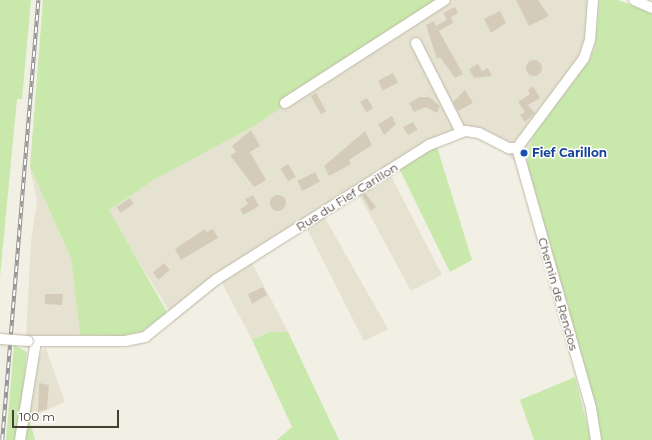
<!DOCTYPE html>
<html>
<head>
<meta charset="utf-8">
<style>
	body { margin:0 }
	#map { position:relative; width:652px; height:440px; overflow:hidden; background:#f2efe4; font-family:Montserrat,sans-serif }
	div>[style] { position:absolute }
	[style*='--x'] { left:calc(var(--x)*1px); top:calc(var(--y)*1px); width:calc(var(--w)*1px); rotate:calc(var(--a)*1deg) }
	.residential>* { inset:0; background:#e6e2d2 }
	.green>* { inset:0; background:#c8e8ac }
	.building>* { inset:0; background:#d4ccb9; transform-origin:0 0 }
	.round { border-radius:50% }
	.roads { filter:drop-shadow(0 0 1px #beb8a7) drop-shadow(0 0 1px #beb8a7) }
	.minor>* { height:10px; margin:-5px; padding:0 5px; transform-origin:5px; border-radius:5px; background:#fff }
	.rail>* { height:3.5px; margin-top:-1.75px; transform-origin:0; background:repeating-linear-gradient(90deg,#fff 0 6px,#949494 0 12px); box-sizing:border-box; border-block:1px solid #949494 }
	.bridges { filter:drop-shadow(0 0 1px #beb8a7) drop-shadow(0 0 1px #beb8a7) }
	.minor-bridge>* { height:10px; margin:-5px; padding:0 5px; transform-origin:5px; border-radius:5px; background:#fff }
	.dots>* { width:11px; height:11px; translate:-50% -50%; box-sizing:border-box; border:2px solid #fff; border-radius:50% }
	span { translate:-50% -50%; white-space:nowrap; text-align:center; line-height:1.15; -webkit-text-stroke:3px #fff; paint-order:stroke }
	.transit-label { font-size:12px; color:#164399; font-weight:700 }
	.left { translate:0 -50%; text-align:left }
	.street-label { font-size:12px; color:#453f34 }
	.scale { position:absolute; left:12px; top:410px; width:107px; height:18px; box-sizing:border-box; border:2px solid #453f34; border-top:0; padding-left:5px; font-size:12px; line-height:14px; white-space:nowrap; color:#453f34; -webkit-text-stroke:3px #fff; paint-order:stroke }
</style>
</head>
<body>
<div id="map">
	<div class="residential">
		<i style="clip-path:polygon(441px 0,600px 0,595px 48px,589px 61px,532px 136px,527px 163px,518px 164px,502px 150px,471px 136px,446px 142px,390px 174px,442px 275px,411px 291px,359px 195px,325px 218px,388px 329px,364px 341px,307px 229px,252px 263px,288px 332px,269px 332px,252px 340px,222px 283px,175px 321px,108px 210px,155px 179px,282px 107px)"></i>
		<i style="clip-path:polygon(30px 167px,71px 258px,80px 335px,26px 336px,31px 241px,37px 202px)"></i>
		<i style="clip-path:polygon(45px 346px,65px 402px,32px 417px,29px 406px,34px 367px)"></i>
	</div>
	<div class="green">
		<i style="clip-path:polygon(0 0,31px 0,22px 99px,17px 99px,0 277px)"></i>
		<i style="clip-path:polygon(43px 0,441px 0,254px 126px,155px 179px,109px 210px,167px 312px,143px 331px,122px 336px,80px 335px,71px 258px,30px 167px)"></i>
		<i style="clip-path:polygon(600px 0,618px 0,652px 13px,652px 440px,599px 440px,527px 163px,532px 137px,589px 61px,595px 48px)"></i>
		<i style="clip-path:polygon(437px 147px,472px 260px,450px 272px,399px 168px)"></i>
		<i style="clip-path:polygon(269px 332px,288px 332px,339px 440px,277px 440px,292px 427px,252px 340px)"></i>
		<i style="clip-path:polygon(14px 345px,27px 352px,26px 361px,18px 440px,6px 440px)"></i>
		<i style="clip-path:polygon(575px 377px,591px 440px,534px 440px,520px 400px)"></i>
		<i style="clip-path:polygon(29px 406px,32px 410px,30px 422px,35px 440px,25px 440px)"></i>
	</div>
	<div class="building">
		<i style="clip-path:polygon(516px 0,538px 0,549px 16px,529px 26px)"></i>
		<i style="left:455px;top:7px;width:7px;height:13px;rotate:63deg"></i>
		<i style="clip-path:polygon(500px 11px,506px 23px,491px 33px,484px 19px)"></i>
		<i style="clip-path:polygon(451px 17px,453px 23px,439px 31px,463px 74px,455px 78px,440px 57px,437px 59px,426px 25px,434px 21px,436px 26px)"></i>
		<i class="round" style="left:526px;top:60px;width:16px;height:16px"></i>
		<i style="clip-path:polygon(478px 64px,482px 71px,488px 68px,492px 76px,474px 78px,469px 69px)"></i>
		<i style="left:393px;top:73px;width:11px;height:17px;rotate:63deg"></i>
		<i style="clip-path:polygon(533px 86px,540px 98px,528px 105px,535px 113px,525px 122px,520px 115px,525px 112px,518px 102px,530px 94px,528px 90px)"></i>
		<i style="clip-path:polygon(465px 90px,473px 103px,458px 111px,453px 102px)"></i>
		<i style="left:316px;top:93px;width:21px;height:6px;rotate:61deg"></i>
		<i style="clip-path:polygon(420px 97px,429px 97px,440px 106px,437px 113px,426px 107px,414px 112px,409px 103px)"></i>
		<i style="left:367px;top:98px;width:12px;height:8px;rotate:59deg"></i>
		<i style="clip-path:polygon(392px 116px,396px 124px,384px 135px,378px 124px)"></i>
		<i style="clip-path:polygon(413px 122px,418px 130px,408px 135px,403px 127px)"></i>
		<i style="clip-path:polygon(251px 130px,260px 146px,250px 152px,266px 180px,254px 187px,230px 155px,236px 152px,232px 146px)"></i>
		<i style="clip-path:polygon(365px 131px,372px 145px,349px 160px,351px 164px,329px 176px,324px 166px)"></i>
		<i style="left:288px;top:164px;width:15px;height:9px;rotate:58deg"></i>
		<i style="left:315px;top:172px;width:11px;height:20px;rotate:63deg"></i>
		<i style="clip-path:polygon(365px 193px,376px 207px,371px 211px,362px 195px)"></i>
		<i style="clip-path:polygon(253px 195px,259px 206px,243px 215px,240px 209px,248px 204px,245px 199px)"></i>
		<i class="round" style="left:270px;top:195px;width:16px;height:16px"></i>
		<i style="left:130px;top:198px;width:7px;height:16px;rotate:56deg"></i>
		<i style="clip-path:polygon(205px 229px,207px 232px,213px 229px,218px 238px,181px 260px,175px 249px)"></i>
		<i style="left:164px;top:263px;width:9px;height:15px;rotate:49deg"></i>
		<i style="clip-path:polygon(263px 287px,267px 295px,252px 304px,248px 294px)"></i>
		<i style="clip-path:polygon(45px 294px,63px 294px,62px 305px,45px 304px)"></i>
		<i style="clip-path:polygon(39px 383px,49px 385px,47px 409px,38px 412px)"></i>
	</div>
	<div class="roads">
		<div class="minor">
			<i style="--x:634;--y:0;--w:20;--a:24"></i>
			<i style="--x:416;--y:43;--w:100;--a:63.2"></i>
			<i style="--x:285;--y:103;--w:190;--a:-32.8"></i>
			<i style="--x:517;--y:148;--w:270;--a:74.1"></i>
			<i style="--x:591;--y:408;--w:32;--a:81"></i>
			<i style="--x:28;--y:341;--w:97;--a:0"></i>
			<i style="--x:125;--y:341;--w:20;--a:-11"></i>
			<i style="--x:145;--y:337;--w:92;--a:-38.9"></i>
			<i style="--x:217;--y:279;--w:251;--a:-32.3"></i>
			<i style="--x:429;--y:145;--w:40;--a:-21"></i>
			<i style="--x:466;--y:131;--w:13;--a:9"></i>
			<i style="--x:479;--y:133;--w:34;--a:27"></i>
			<i style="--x:509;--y:148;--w:8;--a:0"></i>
			<i style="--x:517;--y:148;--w:112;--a:-53.3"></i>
			<i style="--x:584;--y:58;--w:19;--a:-72"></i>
			<i style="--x:590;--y:40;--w:40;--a:-85.7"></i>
			<i style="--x:20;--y:440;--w:100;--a:-80.8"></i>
		</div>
	</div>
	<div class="rail">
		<i style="--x:2;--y:440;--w:441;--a:-85.3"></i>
	</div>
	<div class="bridges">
		<div class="minor-bridge">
			<i style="--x:0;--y:339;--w:28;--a:4"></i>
		</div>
	</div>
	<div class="dots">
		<i style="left:524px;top:153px;background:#1a4fb4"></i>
	</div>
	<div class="transit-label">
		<span class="left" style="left:532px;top:153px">Fief Carillon</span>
	</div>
	<div class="street-label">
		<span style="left:347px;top:197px;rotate:-32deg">Rue du Fief Carillon</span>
		<span style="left:558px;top:294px;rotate:74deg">Chemin de Renclos</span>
	</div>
	<div class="scale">100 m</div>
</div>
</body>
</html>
